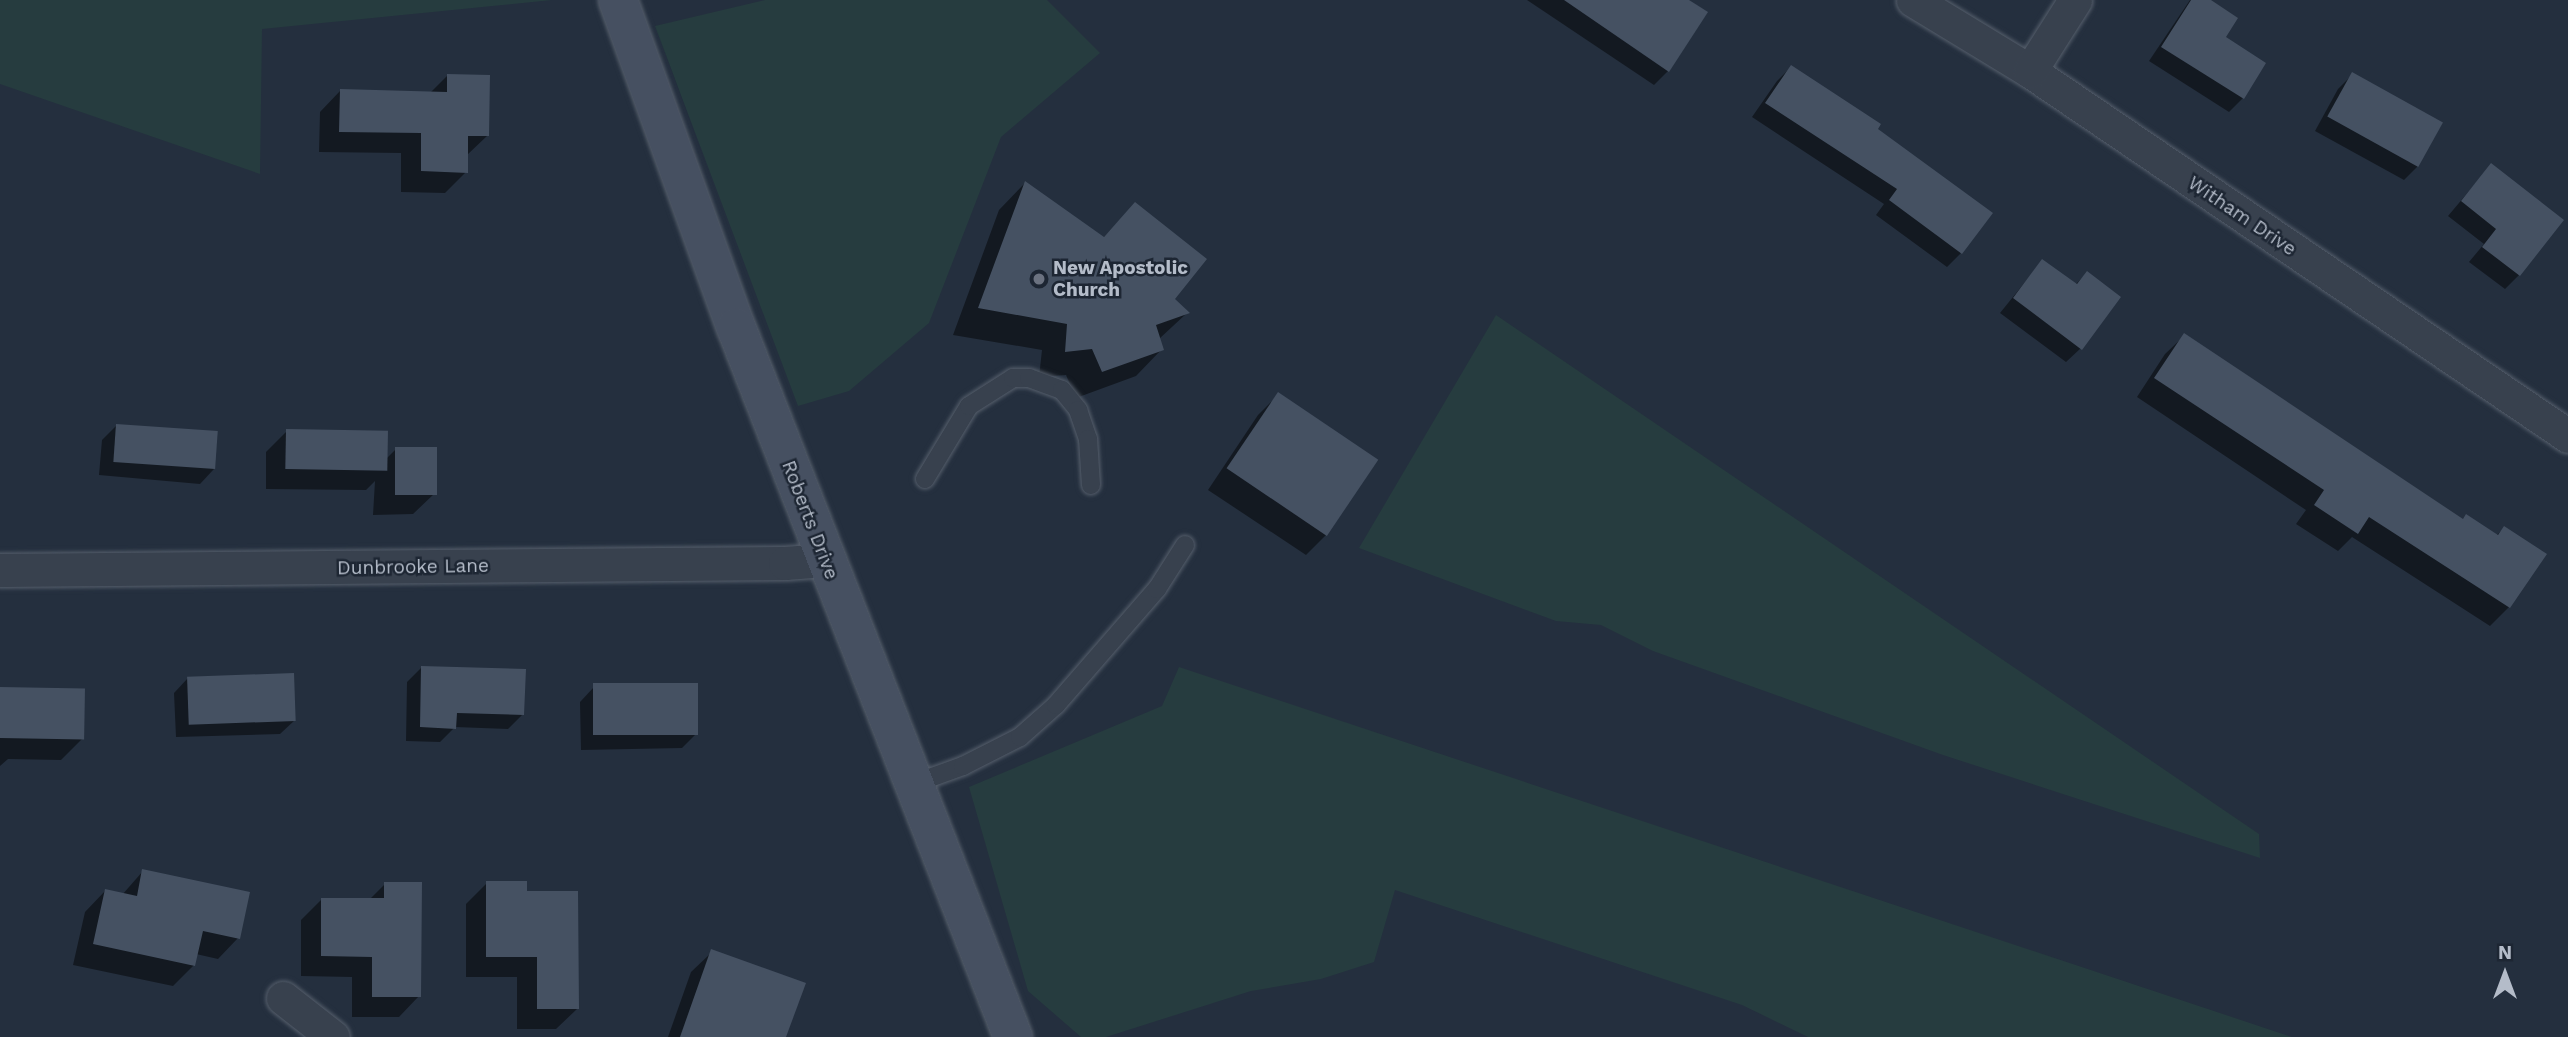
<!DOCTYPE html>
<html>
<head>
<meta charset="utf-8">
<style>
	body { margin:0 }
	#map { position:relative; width:2568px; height:1037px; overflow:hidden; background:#242f3e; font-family:"Work Sans",sans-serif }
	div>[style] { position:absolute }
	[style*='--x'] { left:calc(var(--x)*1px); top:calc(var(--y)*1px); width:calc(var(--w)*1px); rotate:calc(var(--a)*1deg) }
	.green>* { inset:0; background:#263c3f }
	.shadow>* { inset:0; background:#0007 }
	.building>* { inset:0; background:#455162; transform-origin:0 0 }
	.roads { filter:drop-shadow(0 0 2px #565f6c) drop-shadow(0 0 2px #565f6c) }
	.lane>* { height:18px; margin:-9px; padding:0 9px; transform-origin:9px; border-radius:9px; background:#38414e }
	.street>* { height:33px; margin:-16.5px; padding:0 16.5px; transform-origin:16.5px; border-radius:16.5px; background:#38414e }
	.secondary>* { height:38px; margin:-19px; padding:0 19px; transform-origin:19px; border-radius:19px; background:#465061 }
	.dots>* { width:19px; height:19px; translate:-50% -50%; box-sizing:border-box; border:4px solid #1d2633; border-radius:50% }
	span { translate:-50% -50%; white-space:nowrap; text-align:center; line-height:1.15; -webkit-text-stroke:5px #1d2633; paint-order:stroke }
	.street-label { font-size:19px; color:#b4bcc9 }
	.poi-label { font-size:19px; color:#b4bcc9; font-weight:700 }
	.left { translate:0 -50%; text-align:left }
	.north { position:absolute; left:2470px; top:939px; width:70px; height:70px; -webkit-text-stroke:5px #1d2633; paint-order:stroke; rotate:0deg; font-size:19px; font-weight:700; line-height:28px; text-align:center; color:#b4bcc9 }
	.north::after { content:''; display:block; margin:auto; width:24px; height:32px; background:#b4bcc9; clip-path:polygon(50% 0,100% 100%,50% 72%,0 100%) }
</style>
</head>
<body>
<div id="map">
	<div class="green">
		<i style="clip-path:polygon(0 0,552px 0,262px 29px,260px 174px,0 84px)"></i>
		<i style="clip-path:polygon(765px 0,1047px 0,1100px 53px,1001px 137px,929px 323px,849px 391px,798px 406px,655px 26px)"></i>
		<i style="clip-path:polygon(1496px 315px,2259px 834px,2260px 858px,1943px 755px,1653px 651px,1601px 625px,1556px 621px,1359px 548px)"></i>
		<i style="clip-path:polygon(1179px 667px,2292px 1037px,1808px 1037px,1742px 1005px,1395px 890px,1374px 962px,1321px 979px,1251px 991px,1106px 1037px,1081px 1037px,1028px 991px,969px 787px,1162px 706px)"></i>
	</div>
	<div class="shadow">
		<i style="clip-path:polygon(1527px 0,1686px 0,1668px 71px,1654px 85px)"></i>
		<i style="clip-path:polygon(2190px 0,2207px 0,2243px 98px,2229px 112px,2149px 61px)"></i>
		<i style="clip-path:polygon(1791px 67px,1875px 130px,1961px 253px,1947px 267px,1876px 215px,1884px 204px,1752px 117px,1777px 81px)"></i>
		<i style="clip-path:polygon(2352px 75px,2418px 166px,2404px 180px,2315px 131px,2338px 89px)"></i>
		<i style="clip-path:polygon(447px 76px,487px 136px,466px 156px,466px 172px,445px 193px,401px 192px,401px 153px,319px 152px,320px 112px,340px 91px,430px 93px)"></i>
		<i style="clip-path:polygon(2491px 165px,2519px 275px,2505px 289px,2469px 262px,2484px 244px,2448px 216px)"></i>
		<i style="clip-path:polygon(1025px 183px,1103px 238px,1135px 204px,1172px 299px,1187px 313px,1159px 339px,1162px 349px,1136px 376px,1076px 398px,1066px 375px,1039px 377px,1042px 350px,953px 335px,999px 210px)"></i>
		<i style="clip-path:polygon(2042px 261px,2075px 285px,2087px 273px,2081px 348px,2066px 362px,2000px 313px)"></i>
		<i style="clip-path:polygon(2184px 336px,2462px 520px,2496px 536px,2504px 528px,2509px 607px,2490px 626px,2352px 537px,2338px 551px,2296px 524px,2306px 510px,2137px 397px,2165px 354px)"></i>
		<i style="clip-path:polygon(1278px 395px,1327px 534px,1306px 555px,1208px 490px,1258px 415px)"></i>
		<i style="clip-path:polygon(116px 426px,214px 469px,200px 484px,99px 475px,102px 440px)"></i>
		<i style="clip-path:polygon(287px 431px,387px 458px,396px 449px,434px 494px,413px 514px,373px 515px,375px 481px,366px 490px,266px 489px,266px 452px)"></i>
		<i style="clip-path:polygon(421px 668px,522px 715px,508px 729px,455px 727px,440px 742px,406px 741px,407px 682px)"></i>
		<i style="clip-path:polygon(188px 678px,295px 720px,280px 734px,176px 737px,174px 693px)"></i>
		<i style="clip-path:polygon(594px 687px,696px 734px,682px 748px,581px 750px,580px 702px)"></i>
		<i style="clip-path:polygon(0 689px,82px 739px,61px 760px,8px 759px,0 766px)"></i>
		<i style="clip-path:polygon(143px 871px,238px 938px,218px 959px,196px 954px,194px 965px,173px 986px,73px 965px,85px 912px,105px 891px,122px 895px)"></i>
		<i style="clip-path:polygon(487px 883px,525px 893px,577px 1009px,556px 1029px,517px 1029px,517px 977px,466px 977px,466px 904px)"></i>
		<i style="clip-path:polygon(385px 884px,419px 996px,399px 1017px,352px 1017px,352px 977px,301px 976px,301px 920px,322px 899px,369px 900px)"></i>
		<i style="clip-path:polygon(712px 952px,785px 1037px,668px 1037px,691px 972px)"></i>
	</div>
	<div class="building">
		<i style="clip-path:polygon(1564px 0,1689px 0,1708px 12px,1669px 72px)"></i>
		<i style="clip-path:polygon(2191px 0,2211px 0,2238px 18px,2226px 37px,2266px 63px,2244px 99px,2161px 47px)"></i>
		<i style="clip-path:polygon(1791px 65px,1881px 124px,1878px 129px,1993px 213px,1962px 254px,1889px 200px,1897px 189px,1765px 103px)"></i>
		<i style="left:2352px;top:72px;width:104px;height:51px;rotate:29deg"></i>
		<i style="clip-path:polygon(447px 74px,490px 75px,489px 136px,468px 136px,468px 173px,421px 171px,421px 133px,339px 132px,340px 89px,447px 92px)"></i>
		<i style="clip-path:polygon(2491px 163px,2564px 220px,2520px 276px,2482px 247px,2496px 229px,2461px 201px)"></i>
		<i style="clip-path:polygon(1025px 181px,1104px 237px,1135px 202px,1207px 259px,1175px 299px,1190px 313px,1156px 325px,1164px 350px,1102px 372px,1092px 349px,1065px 352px,1067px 324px,978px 308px)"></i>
		<i style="clip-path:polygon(2042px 259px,2077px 284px,2087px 271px,2121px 297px,2082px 350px,2013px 298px)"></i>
		<i style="clip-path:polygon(2184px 333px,2463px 519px,2466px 514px,2498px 535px,2504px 526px,2547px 554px,2510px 608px,2369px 517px,2358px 534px,2314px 505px,2324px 490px,2154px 378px)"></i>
		<i style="left:1278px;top:392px;width:121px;height:92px;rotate:34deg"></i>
		<i style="left:116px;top:424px;width:102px;height:38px;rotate:4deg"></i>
		<i style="left:286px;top:429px;width:102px;height:40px;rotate:1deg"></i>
		<i style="left:395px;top:447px;width:42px;height:48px"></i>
		<i style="clip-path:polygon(421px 666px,526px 669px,524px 715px,457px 713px,456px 729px,420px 727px)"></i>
		<i style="left:294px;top:673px;width:48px;height:107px;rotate:88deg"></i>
		<i style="left:698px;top:683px;width:52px;height:105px;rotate:90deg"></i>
		<i style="left:0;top:687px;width:85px;height:51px;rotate:1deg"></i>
		<i style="clip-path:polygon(142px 869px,250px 892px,240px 939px,203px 931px,195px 966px,93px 944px,105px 889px,137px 896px)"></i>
		<i style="clip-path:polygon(486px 881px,527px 881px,527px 891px,578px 891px,579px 1009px,537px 1009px,537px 957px,486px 957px)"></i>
		<i style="clip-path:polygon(384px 882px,422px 882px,421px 997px,372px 997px,372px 957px,321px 956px,321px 898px,384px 898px)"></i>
		<i style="clip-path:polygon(711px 949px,806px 983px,786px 1037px,680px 1037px)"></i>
	</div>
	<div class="roads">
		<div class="lane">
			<i style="--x:925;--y:479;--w:85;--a:-58.9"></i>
			<i style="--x:969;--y:406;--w:52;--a:-32.5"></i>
			<i style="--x:1013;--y:378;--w:16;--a:0"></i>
			<i style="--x:1029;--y:378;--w:35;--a:20"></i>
			<i style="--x:1062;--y:390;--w:26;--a:51"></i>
			<i style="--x:1078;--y:410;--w:31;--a:71"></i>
			<i style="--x:1088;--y:439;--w:46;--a:86.3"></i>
			<i style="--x:913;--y:784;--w:53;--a:-19.8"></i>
			<i style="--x:963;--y:766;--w:64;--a:-27"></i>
			<i style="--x:1020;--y:737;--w:48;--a:-41.6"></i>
			<i style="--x:1056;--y:705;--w:154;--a:-49"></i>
			<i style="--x:1157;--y:589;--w:52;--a:-57.5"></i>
		</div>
		<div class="street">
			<i style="--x:1913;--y:0;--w:137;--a:31.3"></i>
			<i style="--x:2030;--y:71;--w:650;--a:34.15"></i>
			<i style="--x:2030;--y:71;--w:84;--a:-57.6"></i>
			<i style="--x:0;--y:570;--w:785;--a:-0.51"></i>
			<i style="--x:785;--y:563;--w:40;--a:-4.3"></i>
			<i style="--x:283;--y:998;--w:63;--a:38"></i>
		</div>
		<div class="secondary">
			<i style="--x:618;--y:0;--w:348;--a:70.2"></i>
			<i style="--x:736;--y:327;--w:762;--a:68.69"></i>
		</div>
	</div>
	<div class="dots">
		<i style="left:1039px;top:279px;background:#6b7280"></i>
	</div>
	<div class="street-label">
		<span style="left:2242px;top:216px;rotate:34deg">Witham Drive</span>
		<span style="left:810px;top:520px;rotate:69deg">Roberts Drive</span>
		<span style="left:413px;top:567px;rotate:-1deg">Dunbrooke Lane</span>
	</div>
	<div class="poi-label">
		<span class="left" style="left:1053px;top:279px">New Apostolic<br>Church</span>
	</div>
	<div class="north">N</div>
</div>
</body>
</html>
